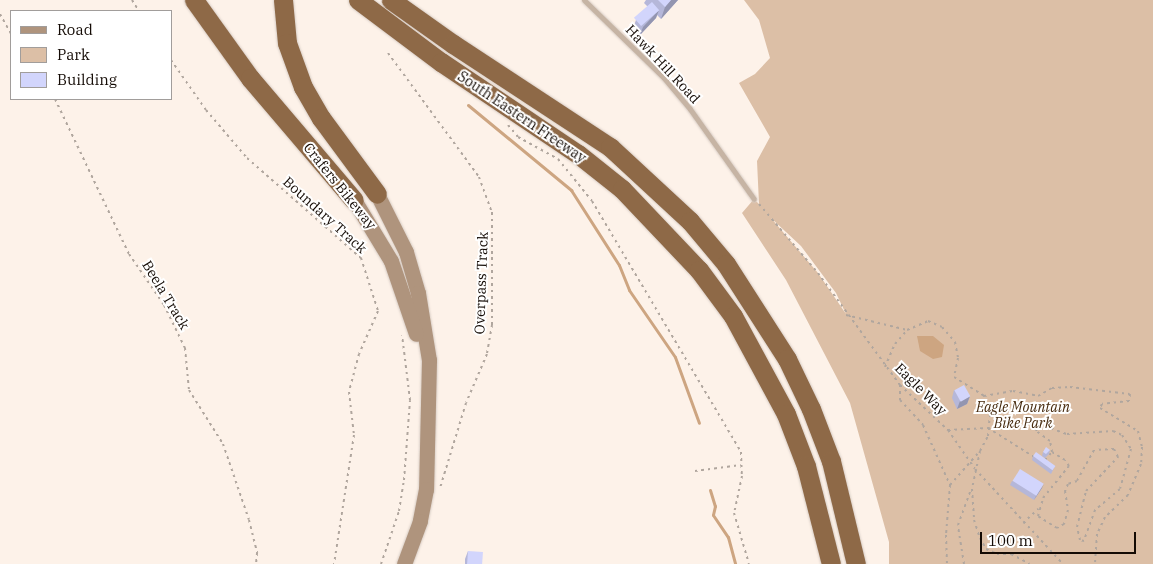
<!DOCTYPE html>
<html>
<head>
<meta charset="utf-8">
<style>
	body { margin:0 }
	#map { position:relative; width:1153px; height:564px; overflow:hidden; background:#fdf2e9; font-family:"IBM Plex Serif",serif }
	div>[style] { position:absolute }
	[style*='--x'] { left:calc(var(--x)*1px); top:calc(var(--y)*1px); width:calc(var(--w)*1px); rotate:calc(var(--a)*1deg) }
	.green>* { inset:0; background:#dcbfa6 }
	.water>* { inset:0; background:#cda581 }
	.stream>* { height:3px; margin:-1.5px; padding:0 1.5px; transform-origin:1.5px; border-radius:1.5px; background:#cda581 }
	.path>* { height:2px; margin-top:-1px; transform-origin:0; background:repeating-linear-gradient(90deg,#b0a69e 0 2.5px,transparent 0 6.5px) }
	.roads { filter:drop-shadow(0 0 1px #d8cdc5) drop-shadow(0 0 1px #d8cdc5) }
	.lane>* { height:5px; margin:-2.5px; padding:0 2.5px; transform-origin:2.5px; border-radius:2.5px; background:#c6b4a4 }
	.secondary>* { height:15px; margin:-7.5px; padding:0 7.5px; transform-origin:7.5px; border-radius:7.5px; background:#af947d }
	.highway>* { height:19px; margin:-9.5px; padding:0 9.5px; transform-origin:9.5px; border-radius:9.5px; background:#8e6947 }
	.wall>* { inset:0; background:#b5b7d9 }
	.shaded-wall>* { inset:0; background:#9395b0 }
	.building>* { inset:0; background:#d2d5fc; transform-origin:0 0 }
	span { translate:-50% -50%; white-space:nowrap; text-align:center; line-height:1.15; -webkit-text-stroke:4px #fff; paint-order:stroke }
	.street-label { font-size:14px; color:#140b05 }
	.park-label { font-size:14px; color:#462a0e; font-style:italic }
	.legend { position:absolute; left:10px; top:10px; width:162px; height:90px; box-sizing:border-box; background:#fff; border:1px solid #a19d9b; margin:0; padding:6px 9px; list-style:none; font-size:15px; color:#140b05 }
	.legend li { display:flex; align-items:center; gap:10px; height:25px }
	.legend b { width:25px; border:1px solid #a19d9b }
	.scale { position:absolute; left:980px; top:532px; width:156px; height:22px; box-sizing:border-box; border:2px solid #140b05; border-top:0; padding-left:6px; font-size:15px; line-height:18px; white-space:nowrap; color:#140b05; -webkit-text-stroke:4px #fff; paint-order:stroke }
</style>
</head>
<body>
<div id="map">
	<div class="green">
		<i style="clip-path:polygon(evenodd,744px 0,1153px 0,1153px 564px,889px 564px,889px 542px,850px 403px,786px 280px,742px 213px,754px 199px,759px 204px,757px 161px,770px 137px,739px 83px,755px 74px,770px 58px,759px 20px,744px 0,771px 218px,801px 246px,836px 293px,846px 314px,818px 273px,771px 218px)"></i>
	</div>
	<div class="water">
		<i style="clip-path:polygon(917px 336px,933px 336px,944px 345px,942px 357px,933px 359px,920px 351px)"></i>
	</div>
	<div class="stream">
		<i style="--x:468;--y:105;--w:134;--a:39.5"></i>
		<i style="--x:571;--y:190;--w:89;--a:57.4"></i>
		<i style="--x:619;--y:265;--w:27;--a:68"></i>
		<i style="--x:629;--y:290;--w:81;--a:55.5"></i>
		<i style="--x:675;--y:357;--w:70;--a:70"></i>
		<i style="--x:710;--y:490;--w:17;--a:73"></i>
		<i style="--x:715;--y:506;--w:9;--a:103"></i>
		<i style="--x:713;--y:515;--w:27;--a:56"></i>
		<i style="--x:728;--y:537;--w:28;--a:75"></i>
	</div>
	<div class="path">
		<i style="--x:132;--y:0;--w:13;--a:58"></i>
		<i style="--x:0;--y:14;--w:23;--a:61"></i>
		<i style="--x:388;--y:53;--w:154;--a:53.7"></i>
		<i style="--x:479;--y:177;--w:37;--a:70"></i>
		<i style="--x:492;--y:212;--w:113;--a:90"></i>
		<i style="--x:492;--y:325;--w:29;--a:100"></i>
		<i style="--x:487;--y:354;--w:53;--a:113.2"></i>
		<i style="--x:466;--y:403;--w:89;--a:107"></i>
		<i style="--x:171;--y:60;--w:61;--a:55"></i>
		<i style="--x:206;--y:110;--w:63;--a:49.5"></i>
		<i style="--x:247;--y:158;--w:152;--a:41.3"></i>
		<i style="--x:361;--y:258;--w:56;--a:72.2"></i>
		<i style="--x:378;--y:311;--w:47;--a:113.8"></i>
		<i style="--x:359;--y:354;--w:39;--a:105"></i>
		<i style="--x:349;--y:392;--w:43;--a:83.4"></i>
		<i style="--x:354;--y:435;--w:131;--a:98.8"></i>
		<i style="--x:55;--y:99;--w:172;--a:64.5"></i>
		<i style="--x:129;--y:254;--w:62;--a:55.5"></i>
		<i style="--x:164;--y:305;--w:48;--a:64"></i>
		<i style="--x:185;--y:348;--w:42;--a:84.6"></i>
		<i style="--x:189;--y:390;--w:64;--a:57.8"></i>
		<i style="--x:223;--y:444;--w:80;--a:71.1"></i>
		<i style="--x:249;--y:520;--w:34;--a:76"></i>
		<i style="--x:257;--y:553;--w:11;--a:95"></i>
		<i style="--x:508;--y:125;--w:16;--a:50"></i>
		<i style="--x:518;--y:137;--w:46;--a:28.8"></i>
		<i style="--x:558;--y:159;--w:54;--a:51"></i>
		<i style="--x:592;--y:201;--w:292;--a:59.3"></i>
		<i style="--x:741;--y:452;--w:24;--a:88"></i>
		<i style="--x:742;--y:476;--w:38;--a:102"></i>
		<i style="--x:734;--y:513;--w:53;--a:73.6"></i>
		<i style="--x:759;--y:204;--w:91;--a:49.5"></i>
		<i style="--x:818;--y:273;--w:139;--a:53.8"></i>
		<i style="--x:900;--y:385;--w:66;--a:43.2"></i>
		<i style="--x:948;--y:430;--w:47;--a:55.3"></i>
		<i style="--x:975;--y:469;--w:129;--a:47.2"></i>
		<i style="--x:846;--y:315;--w:63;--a:13.8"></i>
		<i style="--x:885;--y:367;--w:25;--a:-67"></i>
		<i style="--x:895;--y:344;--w:18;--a:-49"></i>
		<i style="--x:907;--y:330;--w:23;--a:-23"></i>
		<i style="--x:928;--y:321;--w:15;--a:23"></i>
		<i style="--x:942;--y:327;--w:20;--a:49"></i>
		<i style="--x:955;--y:342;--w:16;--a:79"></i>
		<i style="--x:958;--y:358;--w:19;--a:102"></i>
		<i style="--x:954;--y:377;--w:36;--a:32"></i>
		<i style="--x:984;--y:396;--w:29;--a:-10"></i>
		<i style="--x:1013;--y:391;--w:25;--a:11"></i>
		<i style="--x:1038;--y:396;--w:16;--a:-30"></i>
		<i style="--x:1052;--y:388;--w:18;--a:-3"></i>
		<i style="--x:1070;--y:387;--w:60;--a:6.7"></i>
		<i style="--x:1130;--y:394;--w:7;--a:98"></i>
		<i style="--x:1129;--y:401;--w:27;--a:174"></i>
		<i style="--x:1102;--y:404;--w:4;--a:117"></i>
		<i style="--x:1100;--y:408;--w:44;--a:31.2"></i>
		<i style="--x:1138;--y:431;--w:16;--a:76"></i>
		<i style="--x:1142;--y:447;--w:17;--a:93"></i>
		<i style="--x:1141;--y:464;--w:34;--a:113"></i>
		<i style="--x:1128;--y:495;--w:32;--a:136"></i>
		<i style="--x:1105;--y:517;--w:19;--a:115"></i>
		<i style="--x:1097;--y:534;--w:30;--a:94"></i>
		<i style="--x:900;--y:385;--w:15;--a:90"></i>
		<i style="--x:900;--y:400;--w:34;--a:47"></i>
		<i style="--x:923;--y:425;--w:66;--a:65.8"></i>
		<i style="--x:950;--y:485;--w:50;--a:94.6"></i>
		<i style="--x:946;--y:535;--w:29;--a:88"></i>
		<i style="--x:948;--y:430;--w:40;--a:-2.9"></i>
		<i style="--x:988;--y:428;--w:54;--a:32.2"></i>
		<i style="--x:980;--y:451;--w:39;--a:102"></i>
		<i style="--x:972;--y:489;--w:31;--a:86"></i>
		<i style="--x:974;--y:520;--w:19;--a:72"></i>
		<i style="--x:980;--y:538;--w:13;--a:61"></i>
		<i style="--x:986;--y:549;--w:12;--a:24"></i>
		<i style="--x:997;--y:554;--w:14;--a:0"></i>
		<i style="--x:1011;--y:554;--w:21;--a:28"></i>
		<i style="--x:1045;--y:460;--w:11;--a:-49"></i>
		<i style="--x:1052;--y:452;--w:11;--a:-100"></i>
		<i style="--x:1050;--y:441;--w:17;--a:-144"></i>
		<i style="--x:1036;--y:431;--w:8;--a:-67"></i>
		<i style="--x:1039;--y:424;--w:30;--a:20"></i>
		<i style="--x:1067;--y:434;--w:46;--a:-3.7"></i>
		<i style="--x:1113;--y:431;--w:10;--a:24"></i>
		<i style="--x:1122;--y:435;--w:17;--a:57"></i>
		<i style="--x:1131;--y:449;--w:41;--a:105.4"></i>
		<i style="--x:1120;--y:489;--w:33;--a:140"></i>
		<i style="--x:1095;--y:510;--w:33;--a:110"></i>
		<i style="--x:1084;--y:541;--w:4;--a:-166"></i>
		<i style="--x:1080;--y:540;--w:13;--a:-103"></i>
		<i style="--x:1077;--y:527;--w:37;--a:-76"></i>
		<i style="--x:1086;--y:491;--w:47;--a:-46.7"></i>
		<i style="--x:1118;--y:457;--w:9;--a:-117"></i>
		<i style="--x:1114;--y:449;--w:20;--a:177"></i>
		<i style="--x:1094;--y:450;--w:35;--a:119"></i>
		<i style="--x:1077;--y:481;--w:9;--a:162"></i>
		<i style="--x:1068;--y:484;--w:8;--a:113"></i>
		<i style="--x:1065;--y:491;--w:19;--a:81"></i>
		<i style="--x:1068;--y:510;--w:15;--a:106"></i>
		<i style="--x:1064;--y:524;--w:8;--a:150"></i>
		<i style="--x:1057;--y:528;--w:22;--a:-148"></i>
		<i style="--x:1038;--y:516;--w:19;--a:-74"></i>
		<i style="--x:1043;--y:498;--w:41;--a:-50.9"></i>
		<i style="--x:1069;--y:466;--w:7;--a:-124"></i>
		<i style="--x:1065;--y:460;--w:15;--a:-148"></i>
		<i style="--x:695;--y:471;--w:46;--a:-7.4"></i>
		<i style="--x:950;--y:485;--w:45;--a:-48.6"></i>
		<i style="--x:980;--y:451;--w:17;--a:-62"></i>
		<i style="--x:988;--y:436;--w:21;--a:-85"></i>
		<i style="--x:990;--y:415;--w:20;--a:-108"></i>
		<i style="--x:1023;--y:523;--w:21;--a:-43"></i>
		<i style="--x:381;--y:564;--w:56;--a:-71.2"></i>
		<i style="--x:399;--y:511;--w:31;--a:-81"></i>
		<i style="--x:404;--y:480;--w:80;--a:-85.7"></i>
		<i style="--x:410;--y:400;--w:65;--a:-97"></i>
		<i style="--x:964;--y:564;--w:39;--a:-99"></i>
		<i style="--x:958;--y:525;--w:37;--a:-70"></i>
	</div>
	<div class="roads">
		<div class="lane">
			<i style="--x:584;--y:0;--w:110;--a:44.3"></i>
			<i style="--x:663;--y:77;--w:42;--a:49.8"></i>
			<i style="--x:690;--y:109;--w:110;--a:54.6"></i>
		</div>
		<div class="secondary">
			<i style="--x:377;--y:194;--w:65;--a:63.4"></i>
			<i style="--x:406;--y:252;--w:43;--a:73.7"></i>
			<i style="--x:418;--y:293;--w:68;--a:80.7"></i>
			<i style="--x:429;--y:360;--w:129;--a:91.3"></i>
			<i style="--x:426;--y:489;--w:33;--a:101"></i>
			<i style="--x:420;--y:521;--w:46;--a:110.4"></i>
			<i style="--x:354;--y:200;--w:71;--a:58.8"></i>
			<i style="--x:391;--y:261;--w:77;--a:71.1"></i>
		</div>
		<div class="highway">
			<i style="--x:194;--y:0;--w:96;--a:54.3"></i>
			<i style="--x:250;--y:78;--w:160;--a:49.6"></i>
			<i style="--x:283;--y:0;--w:43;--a:84.7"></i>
			<i style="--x:287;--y:43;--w:47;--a:70"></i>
			<i style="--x:303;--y:87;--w:36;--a:60"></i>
			<i style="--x:321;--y:118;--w:94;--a:53.6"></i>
			<i style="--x:358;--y:0;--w:104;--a:36.8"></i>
			<i style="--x:441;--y:62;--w:165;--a:33.9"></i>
			<i style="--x:578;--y:154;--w:56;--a:38.5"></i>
			<i style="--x:622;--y:189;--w:112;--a:46.5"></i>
			<i style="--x:699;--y:270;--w:57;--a:53.5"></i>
			<i style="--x:733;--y:316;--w:111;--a:61.6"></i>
			<i style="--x:786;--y:414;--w:56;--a:69"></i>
			<i style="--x:806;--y:466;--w:101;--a:75.7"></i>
			<i style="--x:391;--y:0;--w:76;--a:35.4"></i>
			<i style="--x:453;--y:44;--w:188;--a:33.3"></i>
			<i style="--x:610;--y:147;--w:109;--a:42.8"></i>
			<i style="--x:690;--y:221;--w:56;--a:50.1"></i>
			<i style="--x:726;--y:264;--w:113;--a:57.3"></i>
			<i style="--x:787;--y:359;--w:55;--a:64.4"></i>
			<i style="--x:811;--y:409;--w:56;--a:69"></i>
			<i style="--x:831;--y:461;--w:106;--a:76.4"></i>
		</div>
	</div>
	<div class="wall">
		<i style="clip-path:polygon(646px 0,678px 0,661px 19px,657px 15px,656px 18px,640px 35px,633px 28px,636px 20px,648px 7px,644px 3px)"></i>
		<i style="clip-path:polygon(954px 390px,970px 396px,967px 404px,957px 409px,952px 398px)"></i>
		<i style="clip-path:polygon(1050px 450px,1049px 454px,1045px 458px,1042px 456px,1043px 452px)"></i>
		<i style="clip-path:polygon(1033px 456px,1055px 466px,1051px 474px,1032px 460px)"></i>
		<i style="clip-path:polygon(1012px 481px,1042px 488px,1034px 500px,1010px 485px)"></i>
		<i style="clip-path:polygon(468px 551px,482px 564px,465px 564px,465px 559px)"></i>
	</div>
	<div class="shaded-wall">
		<i style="clip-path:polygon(671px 0,678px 0,661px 19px,665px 7px)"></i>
		<i style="clip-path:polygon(659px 10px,656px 18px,640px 35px,643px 27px)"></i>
		<i style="clip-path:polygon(970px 396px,967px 404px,957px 409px,960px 401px)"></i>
		<i style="clip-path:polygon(1044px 484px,1042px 488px,1034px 500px,1036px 496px)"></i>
	</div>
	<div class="building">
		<i style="clip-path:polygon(658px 0,671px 0,665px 7px)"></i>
		<i style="left:652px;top:2px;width:11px;height:24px;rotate:49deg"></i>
		<i style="left:964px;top:385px;width:13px;height:11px;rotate:61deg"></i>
		<i style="clip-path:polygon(1046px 447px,1050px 450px,1046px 454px,1043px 452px)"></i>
		<i style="left:1036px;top:452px;width:24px;height:5px;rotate:36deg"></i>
		<i style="left:1020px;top:469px;width:28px;height:14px;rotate:32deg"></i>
		<i style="left:468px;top:551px;width:15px;height:13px;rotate:4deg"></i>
	</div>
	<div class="street-label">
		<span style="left:663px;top:64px;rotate:47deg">Hawk Hill Road</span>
		<span style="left:522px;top:117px;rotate:34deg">South Eastern Freeway</span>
		<span style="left:340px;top:186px;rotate:51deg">Crafers Bikeway</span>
		<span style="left:325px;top:215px;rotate:42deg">Boundary Track</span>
		<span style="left:481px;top:283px;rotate:-88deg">Overpass Track</span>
		<span style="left:166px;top:295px;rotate:59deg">Beela Track</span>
		<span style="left:921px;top:389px;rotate:45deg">Eagle Way</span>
	</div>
	<div class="park-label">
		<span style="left:1023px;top:415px">Eagle Mountain<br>Bike Park</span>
	</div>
	<ul class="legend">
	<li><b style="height:6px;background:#af947d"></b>Road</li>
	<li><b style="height:14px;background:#dcbfa6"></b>Park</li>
	<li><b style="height:14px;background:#d2d5fc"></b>Building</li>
	</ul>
	<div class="scale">100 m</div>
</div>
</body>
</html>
